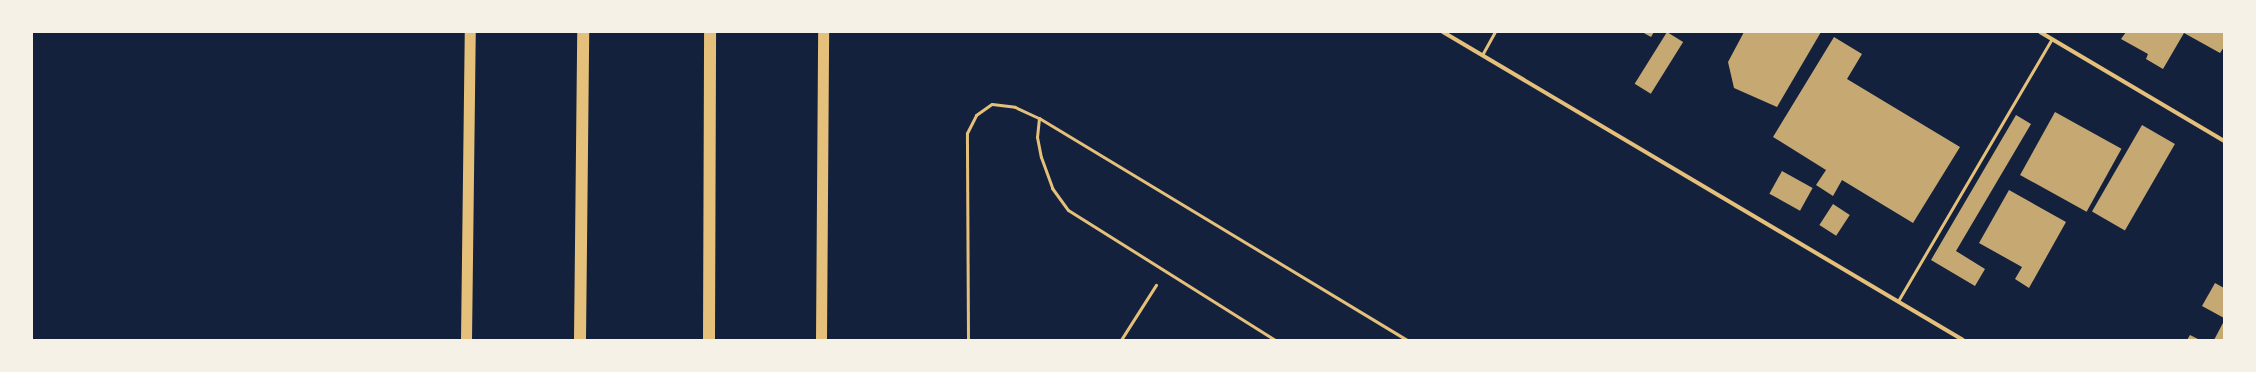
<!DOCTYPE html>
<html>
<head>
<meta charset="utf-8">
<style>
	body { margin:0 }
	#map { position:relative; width:2256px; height:372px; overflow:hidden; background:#14213d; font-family:Georgia,serif }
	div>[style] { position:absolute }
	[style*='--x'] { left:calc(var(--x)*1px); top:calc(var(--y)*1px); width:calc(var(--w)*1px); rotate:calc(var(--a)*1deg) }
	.building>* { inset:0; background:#c6a872; transform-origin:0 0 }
	.path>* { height:2.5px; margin:-1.25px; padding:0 1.25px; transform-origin:1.25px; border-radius:1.25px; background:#e5c07b }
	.service>* { height:3px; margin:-1.5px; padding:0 1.5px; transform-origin:1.5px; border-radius:1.5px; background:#e5c07b }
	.minor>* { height:4px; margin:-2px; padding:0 2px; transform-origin:2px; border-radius:2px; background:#e5c07b }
	.trunk>* { height:11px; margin:-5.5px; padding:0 5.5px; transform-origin:5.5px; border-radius:5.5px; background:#e5c07b }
	.motorway>* { height:12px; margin:-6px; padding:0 6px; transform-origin:6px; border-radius:6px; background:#e5c07b }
	span { translate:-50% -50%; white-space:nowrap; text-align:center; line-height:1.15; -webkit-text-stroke:3px #f6f1e7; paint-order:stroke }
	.frame { position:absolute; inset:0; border:33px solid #f6f1e7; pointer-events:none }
</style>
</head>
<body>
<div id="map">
	<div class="building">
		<i style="clip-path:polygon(1642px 32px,1654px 32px,1651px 37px)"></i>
		<i style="left:1667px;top:32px;width:19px;height:61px;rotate:32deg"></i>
		<i style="clip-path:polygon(1744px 32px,1821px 32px,1777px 107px,1734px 88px,1728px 62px)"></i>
		<i style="clip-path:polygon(2126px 32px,2224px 32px,2224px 47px,2220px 53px,2184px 33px,2163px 69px,2146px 59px,2148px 54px,2121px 39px)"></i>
		<i style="clip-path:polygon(1834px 37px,1862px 54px,1847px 79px,1960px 147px,1913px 223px,1842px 180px,1833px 196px,1816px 185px,1826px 170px,1773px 137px)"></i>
		<i style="left:2055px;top:112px;width:76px;height:72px;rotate:29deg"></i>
		<i style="clip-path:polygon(2016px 115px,2031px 124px,1956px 251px,1985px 269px,1975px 286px,1931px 260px)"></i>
		<i style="left:2142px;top:125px;width:38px;height:100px;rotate:30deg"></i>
		<i style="left:1782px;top:171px;width:35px;height:26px;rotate:29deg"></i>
		<i style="clip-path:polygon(2009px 190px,2066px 222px,2029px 288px,2015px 279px,2022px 267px,1979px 243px)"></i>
		<i style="left:1833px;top:204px;width:20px;height:25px;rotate:33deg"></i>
		<i style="clip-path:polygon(2215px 283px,2224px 288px,2224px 318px,2202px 306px)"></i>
		<i style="clip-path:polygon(2224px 321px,2224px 340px,2214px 340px)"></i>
		<i style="clip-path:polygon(2190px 335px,2200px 340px,2187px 340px)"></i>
	</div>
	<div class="path">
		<i style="--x:1121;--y:340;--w:65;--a:-57.5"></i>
	</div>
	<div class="service">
		<i style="--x:1482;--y:55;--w:26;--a:-61"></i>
		<i style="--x:1039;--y:118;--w:19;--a:96"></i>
		<i style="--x:1037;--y:137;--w:20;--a:79"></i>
		<i style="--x:1041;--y:157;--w:33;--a:70"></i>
		<i style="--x:1052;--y:188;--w:27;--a:54"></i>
		<i style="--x:1068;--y:210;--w:244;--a:32.1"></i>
		<i style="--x:1898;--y:301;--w:304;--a:-59.6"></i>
		<i style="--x:968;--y:340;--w:207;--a:-90.3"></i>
		<i style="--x:967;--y:133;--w:20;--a:-63"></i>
		<i style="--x:976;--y:115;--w:19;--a:-35"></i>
		<i style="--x:992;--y:104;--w:23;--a:7"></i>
		<i style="--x:1015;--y:107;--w:26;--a:25"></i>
		<i style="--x:1039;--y:118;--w:430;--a:31.1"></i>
	</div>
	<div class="minor">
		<i style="--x:1443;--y:32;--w:604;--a:30.64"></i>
		<i style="--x:2040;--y:32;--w:214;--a:30.6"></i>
	</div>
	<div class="trunk">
		<i style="--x:466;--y:340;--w:308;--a:-89.3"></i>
		<i style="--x:821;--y:340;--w:308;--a:-89.6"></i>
	</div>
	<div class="motorway">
		<i style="--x:580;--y:340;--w:308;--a:-89.4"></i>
		<i style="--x:709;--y:340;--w:308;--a:-89.8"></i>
	</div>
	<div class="frame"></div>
</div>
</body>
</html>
